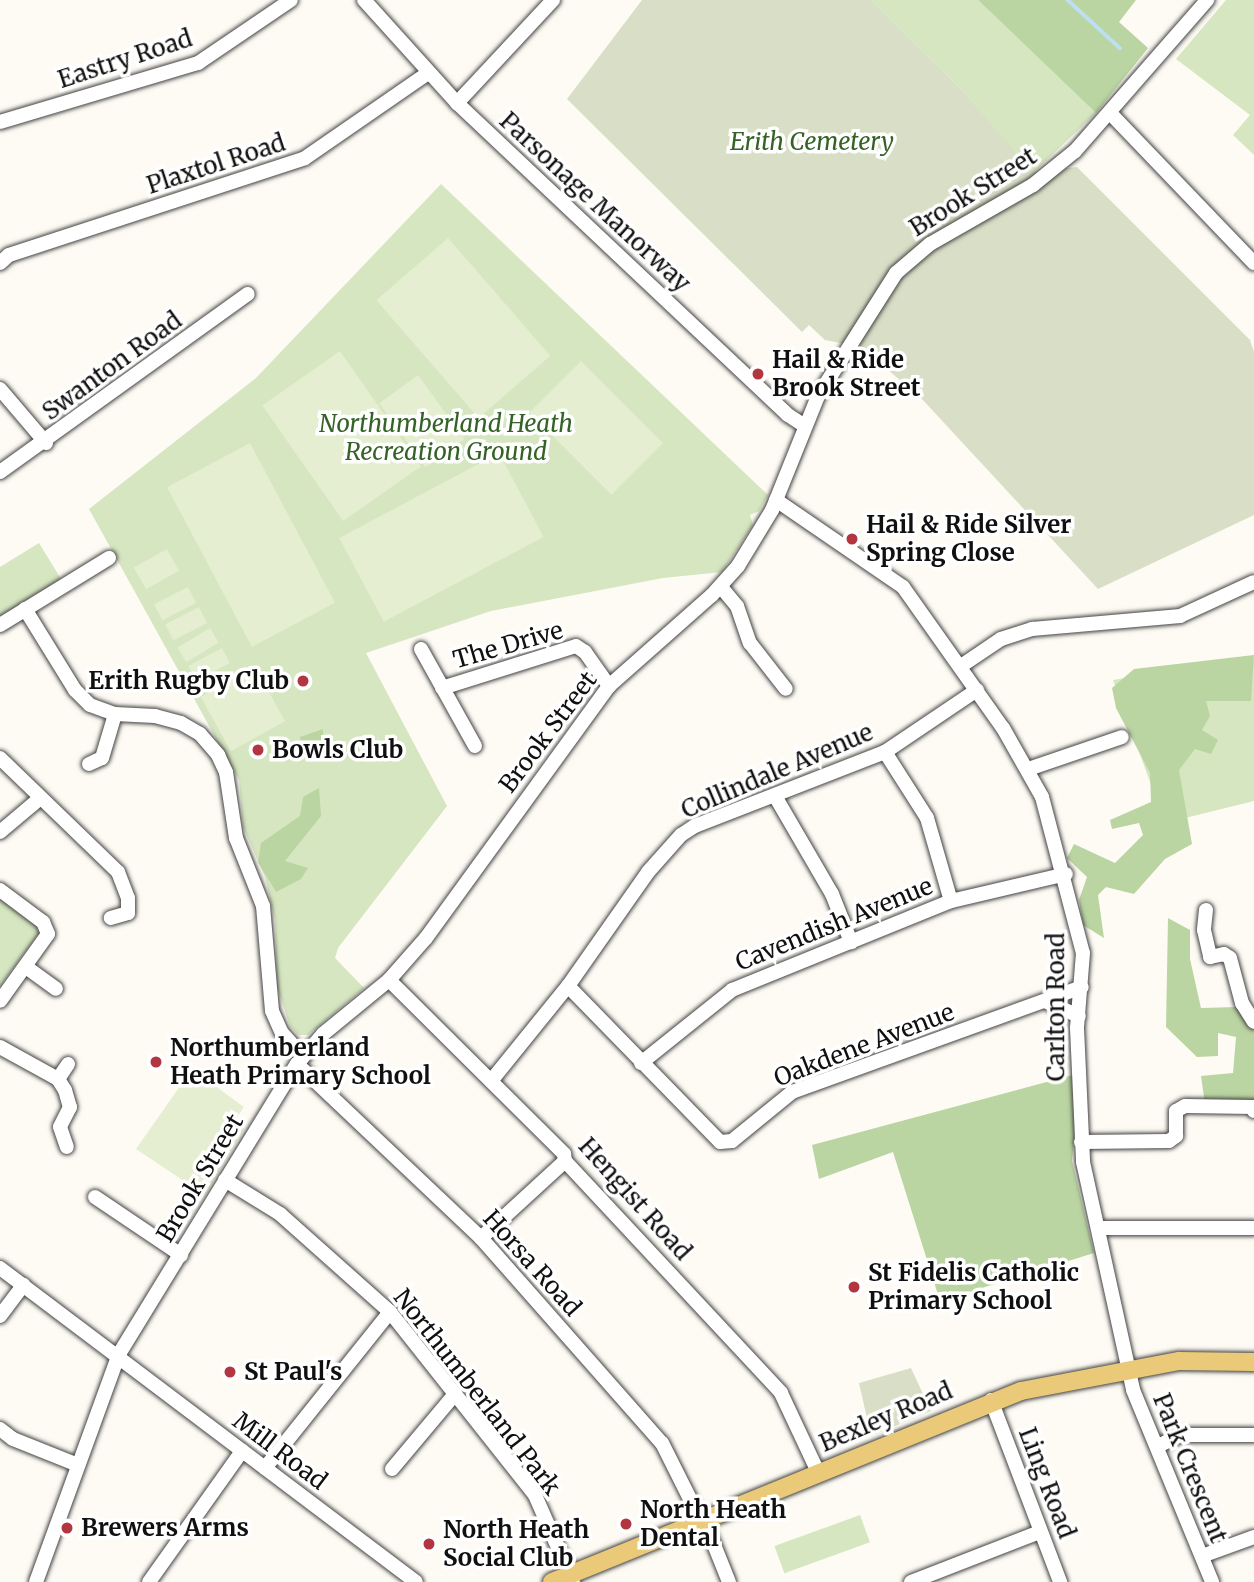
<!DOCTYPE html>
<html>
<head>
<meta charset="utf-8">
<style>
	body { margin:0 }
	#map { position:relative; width:1254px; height:1582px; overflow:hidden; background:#fefbf4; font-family:Merriweather,serif }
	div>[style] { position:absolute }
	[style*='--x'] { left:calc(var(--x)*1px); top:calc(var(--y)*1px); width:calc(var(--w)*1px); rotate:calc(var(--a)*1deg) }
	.green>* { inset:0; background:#d5e6c0; transform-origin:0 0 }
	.forest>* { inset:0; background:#bad5a1 }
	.cemetery>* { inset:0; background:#d8dfc6 }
	.pitch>* { inset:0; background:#e5eed1; transform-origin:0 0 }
	.stream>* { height:3.5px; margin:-1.75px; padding:0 1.75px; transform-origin:1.75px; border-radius:1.75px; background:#bedff0 }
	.roads { filter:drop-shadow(0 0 2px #434343) drop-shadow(0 0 2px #434343) }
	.minor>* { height:14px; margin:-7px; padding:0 7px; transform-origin:7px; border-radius:7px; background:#fff }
	.major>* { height:18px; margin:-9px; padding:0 9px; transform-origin:9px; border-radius:9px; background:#eaca78 }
	.dots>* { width:19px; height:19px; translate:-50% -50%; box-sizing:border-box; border:4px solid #fff; border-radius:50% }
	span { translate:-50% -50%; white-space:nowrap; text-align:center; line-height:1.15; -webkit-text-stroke:7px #fff; paint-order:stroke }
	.street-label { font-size:24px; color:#101010 }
	.park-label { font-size:24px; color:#356226; font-style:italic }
	.poi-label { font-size:24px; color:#101010; font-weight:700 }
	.left { translate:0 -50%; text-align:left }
	.right { translate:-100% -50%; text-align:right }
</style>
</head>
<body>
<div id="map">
	<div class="green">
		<i style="clip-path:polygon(871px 0,978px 0,1096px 113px,1033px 173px,964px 92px)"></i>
		<i style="clip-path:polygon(1226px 0,1254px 0,1254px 155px,1233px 135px,1250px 115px,1176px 59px)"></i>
		<i style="clip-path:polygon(441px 184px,768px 495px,759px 511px,750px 515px,753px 525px,722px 572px,663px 578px,491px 611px,366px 653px,447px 806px,338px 948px,335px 958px,364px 988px,308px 1035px,298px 1035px,290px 1026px,277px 987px,275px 920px,265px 877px,243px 827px,239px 780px,89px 509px,256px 378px)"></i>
		<i style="clip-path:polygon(39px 543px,61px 579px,0 617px,0 567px)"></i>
		<i style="clip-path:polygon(1254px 658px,1254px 801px,1165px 823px,1113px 680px)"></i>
		<i style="clip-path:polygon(0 898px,38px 926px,39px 933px,0 986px)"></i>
		<i style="left:860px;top:1515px;width:29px;height:91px;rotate:70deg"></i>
	</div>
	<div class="forest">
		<i style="clip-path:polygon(978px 0,1136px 0,1119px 22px,1148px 48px,1096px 113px)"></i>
		<i style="clip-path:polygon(1254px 655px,1251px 701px,1206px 701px,1210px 716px,1202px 730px,1218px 740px,1211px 754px,1195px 749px,1179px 770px,1192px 844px,1165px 859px,1134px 894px,1106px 887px,1098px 895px,1104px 938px,1083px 925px,1079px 900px,1087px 877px,1067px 858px,1074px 844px,1115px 863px,1143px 835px,1139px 823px,1112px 829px,1110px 820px,1151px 802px,1150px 773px,1116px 708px,1112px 688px,1134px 669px)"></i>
		<i style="clip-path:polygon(323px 729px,323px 758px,305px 761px,300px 737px)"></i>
		<i style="clip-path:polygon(319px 788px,321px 816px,285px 861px,308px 868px,301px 879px,276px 892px,258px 862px,261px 843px,300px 816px,303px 797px)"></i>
		<i style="clip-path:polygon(1168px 918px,1190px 930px,1190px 959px,1201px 1008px,1237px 1007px,1254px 1026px,1254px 1102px,1205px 1104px,1201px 1076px,1233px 1073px,1236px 1037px,1218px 1033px,1218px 1056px,1197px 1057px,1166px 1027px)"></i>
		<i style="clip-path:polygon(1080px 1073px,1072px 1161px,1094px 1253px,940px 1301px,893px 1152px,819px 1179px,812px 1145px)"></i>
	</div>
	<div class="cemetery">
		<i style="clip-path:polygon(642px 0,871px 0,964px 92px,1033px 172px,1077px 167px,1250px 340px,1254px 352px,1254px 515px,1098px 589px,921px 398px,861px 347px,825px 340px,809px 325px,802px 332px,567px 99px)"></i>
		<i style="clip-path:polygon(911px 1368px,931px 1411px,871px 1436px,859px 1383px)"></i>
	</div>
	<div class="pitch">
		<i style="left:448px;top:238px;width:156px;height:95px;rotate:49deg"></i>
		<i style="left:340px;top:351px;width:141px;height:95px;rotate:55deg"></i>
		<i style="left:581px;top:361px;width:116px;height:73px;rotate:45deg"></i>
		<i style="left:418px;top:375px;width:79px;height:48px;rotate:54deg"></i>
		<i style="left:250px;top:443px;width:181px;height:94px;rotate:62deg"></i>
		<i style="left:499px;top:453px;width:95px;height:181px;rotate:62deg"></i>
		<i style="left:167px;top:549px;width:25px;height:38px;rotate:61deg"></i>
		<i style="left:188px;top:587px;width:18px;height:38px;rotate:63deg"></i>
		<i style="left:199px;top:607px;width:18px;height:38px;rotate:63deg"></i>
		<i style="left:210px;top:628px;width:17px;height:38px;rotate:59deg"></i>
		<i style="left:222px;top:648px;width:17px;height:38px;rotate:62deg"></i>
		<i style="left:255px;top:667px;width:62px;height:62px;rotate:61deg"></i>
		<i style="clip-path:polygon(192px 1069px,244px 1107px,235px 1120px,245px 1127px,205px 1195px,136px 1149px)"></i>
	</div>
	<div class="stream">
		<i style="--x:1068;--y:0;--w:71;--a:42.7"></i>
	</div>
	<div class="roads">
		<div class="minor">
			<i style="--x:364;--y:0;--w:139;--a:47.9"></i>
			<i style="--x:457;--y:103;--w:455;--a:43.3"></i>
			<i style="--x:788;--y:415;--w:20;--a:33"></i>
			<i style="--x:457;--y:103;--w:141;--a:-47"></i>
			<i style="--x:1110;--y:113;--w:208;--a:46.2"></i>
			<i style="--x:0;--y:122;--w:207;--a:-16.6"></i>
			<i style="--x:198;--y:63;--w:112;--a:-34.1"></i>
			<i style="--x:0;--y:263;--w:12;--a:-42"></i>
			<i style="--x:9;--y:255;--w:311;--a:-18.1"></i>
			<i style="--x:305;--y:158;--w:150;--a:-34.6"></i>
			<i style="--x:0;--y:389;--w:71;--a:49.6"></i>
			<i style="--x:0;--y:472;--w:305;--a:-35.7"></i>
			<i style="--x:776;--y:500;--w:154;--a:34.4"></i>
			<i style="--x:903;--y:587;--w:173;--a:54.7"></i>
			<i style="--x:1003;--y:728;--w:79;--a:60.5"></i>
			<i style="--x:1042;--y:797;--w:161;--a:75.3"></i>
			<i style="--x:1083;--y:953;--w:75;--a:94.6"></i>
			<i style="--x:1077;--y:1028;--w:134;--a:87.4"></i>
			<i style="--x:1083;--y:1162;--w:233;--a:77.6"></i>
			<i style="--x:1133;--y:1390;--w:208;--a:67.6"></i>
			<i style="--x:721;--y:587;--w:25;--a:50"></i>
			<i style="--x:737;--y:606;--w:39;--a:71"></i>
			<i style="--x:750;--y:643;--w:58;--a:52"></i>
			<i style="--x:25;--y:609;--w:95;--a:58.3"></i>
			<i style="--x:75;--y:690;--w:21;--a:45"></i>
			<i style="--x:90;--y:705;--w:27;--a:20"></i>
			<i style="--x:115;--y:714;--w:40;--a:2.9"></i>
			<i style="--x:155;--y:716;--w:27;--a:15"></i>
			<i style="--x:181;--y:723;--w:22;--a:30"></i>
			<i style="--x:200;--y:734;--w:28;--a:49"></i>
			<i style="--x:218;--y:755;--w:19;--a:65"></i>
			<i style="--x:226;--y:772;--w:67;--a:81.4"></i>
			<i style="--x:236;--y:838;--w:73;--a:68.3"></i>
			<i style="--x:263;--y:906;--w:105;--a:85.1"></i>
			<i style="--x:272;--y:1011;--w:24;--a:66"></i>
			<i style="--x:282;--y:1033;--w:31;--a:48"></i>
			<i style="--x:0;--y:625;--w:128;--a:-31.6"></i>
			<i style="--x:421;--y:649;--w:111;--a:60.9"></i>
			<i style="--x:961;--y:666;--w:48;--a:-34"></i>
			<i style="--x:1001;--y:639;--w:33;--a:-18"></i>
			<i style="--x:1032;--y:629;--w:149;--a:-5"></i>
			<i style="--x:1180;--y:616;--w:81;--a:-24.7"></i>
			<i style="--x:442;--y:688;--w:140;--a:-17.4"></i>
			<i style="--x:576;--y:646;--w:11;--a:34"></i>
			<i style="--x:585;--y:652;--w:42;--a:54.8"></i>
			<i style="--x:885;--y:752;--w:78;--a:57.5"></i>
			<i style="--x:927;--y:818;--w:86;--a:73.9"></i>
			<i style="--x:0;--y:758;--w:164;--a:44"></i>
			<i style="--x:118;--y:872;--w:28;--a:69"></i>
			<i style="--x:128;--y:898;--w:15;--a:90"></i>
			<i style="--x:128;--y:913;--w:18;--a:164"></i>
			<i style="--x:89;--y:764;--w:14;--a:-25"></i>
			<i style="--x:102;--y:758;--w:46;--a:-73.5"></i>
			<i style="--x:1028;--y:769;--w:99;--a:-18.8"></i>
			<i style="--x:775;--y:796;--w:113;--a:59.8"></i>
			<i style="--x:832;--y:894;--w:52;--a:68.4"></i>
			<i style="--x:0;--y:832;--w:51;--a:-40.2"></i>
			<i style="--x:0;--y:890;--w:54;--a:36.7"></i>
			<i style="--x:43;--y:922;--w:13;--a:67"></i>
			<i style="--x:48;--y:934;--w:82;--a:125.6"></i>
			<i style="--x:1206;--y:910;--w:20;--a:96"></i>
			<i style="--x:1204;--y:930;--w:28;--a:77"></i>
			<i style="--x:1210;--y:957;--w:14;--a:-12"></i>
			<i style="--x:1224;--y:954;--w:7;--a:34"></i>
			<i style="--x:1230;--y:958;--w:47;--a:75.1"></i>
			<i style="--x:1242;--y:1003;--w:22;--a:58"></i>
			<i style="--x:26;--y:967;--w:37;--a:36"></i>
			<i style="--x:389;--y:980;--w:247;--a:44.8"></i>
			<i style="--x:564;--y:1154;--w:7;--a:82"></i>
			<i style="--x:565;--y:1161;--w:317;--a:47"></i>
			<i style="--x:781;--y:1393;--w:87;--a:64.9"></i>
			<i style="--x:568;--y:986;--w:218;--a:45.7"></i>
			<i style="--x:720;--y:1142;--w:12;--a:-5"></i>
			<i style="--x:732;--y:1141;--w:77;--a:-39.2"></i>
			<i style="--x:792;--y:1092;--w:308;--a:-19.9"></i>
			<i style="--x:1045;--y:1001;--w:37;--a:24"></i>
			<i style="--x:0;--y:1047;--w:66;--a:28.9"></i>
			<i style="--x:58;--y:1079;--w:13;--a:58"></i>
			<i style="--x:65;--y:1090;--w:18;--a:74"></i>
			<i style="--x:70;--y:1107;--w:22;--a:117"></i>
			<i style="--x:60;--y:1127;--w:21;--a:71"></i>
			<i style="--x:641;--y:1063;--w:117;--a:-38.7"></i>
			<i style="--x:732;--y:990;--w:236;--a:-22.1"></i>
			<i style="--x:951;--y:901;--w:118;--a:-13.2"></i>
			<i style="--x:297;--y:1064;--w:253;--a:43.4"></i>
			<i style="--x:481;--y:1238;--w:273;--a:48.6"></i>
			<i style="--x:662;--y:1443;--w:85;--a:63.4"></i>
			<i style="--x:58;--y:1079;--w:18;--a:-56"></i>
			<i style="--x:491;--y:1081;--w:122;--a:-51"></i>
			<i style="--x:568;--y:986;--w:139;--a:-54.9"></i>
			<i style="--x:648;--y:872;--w:50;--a:-48.3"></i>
			<i style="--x:681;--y:835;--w:17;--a:-33"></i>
			<i style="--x:695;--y:826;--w:204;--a:-21.3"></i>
			<i style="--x:885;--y:752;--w:111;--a:-34"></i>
			<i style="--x:1081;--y:1142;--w:88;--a:-0.7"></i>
			<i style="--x:1169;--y:1141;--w:9;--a:-36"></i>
			<i style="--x:1176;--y:1136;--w:25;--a:-90"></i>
			<i style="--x:1176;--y:1111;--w:10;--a:-29"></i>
			<i style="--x:1185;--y:1106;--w:69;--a:0.8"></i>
			<i style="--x:1254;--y:1107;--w:4;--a:90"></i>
			<i style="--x:225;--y:1180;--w:65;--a:31.7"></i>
			<i style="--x:280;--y:1214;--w:147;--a:41.7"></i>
			<i style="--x:390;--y:1312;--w:233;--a:51.6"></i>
			<i style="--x:535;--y:1495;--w:95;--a:66.4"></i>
			<i style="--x:95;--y:1197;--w:104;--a:34"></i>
			<i style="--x:1098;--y:1228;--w:156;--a:0"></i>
			<i style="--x:481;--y:1238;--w:114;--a:-42.5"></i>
			<i style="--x:0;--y:1268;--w:521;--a:37.05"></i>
			<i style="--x:0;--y:1316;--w:39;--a:-53"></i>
			<i style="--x:991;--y:1400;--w:195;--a:69.2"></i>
			<i style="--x:0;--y:1429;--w:16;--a:38"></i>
			<i style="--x:13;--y:1439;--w:70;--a:21.8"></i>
			<i style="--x:1158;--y:1446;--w:25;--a:-26"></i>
			<i style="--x:1181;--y:1435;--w:73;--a:0"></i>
			<i style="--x:265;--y:1468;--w:200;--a:-51.3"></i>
			<i style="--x:392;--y:1469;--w:98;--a:-50"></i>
			<i style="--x:703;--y:1517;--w:70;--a:68.2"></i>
			<i style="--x:1202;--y:1556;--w:55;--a:-20.1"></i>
			<i style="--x:36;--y:1582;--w:243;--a:-70"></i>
			<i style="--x:119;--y:1354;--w:340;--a:-58.5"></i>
			<i style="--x:297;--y:1064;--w:40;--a:-49"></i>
			<i style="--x:323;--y:1034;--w:85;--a:-39.3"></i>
			<i style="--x:389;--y:980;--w:56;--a:-48.6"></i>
			<i style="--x:426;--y:938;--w:311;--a:-54"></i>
			<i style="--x:609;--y:686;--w:137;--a:-41.5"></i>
			<i style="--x:712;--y:595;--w:39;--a:-48"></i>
			<i style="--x:738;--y:566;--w:66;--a:-58.7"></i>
			<i style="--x:772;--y:510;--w:123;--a:-68"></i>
			<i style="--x:818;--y:396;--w:146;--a:-57.6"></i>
			<i style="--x:896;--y:273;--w:45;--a:-40.5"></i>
			<i style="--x:930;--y:244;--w:119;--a:-29.8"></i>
			<i style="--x:1033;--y:185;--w:54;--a:-39"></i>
			<i style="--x:1075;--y:151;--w:201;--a:-48.8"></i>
			<i style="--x:149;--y:1582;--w:161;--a:-54.6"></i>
			<i style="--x:911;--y:1582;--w:138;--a:-21.2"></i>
		</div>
		<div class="major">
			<i style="--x:552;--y:1582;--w:506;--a:-22.16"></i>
			<i style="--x:1021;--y:1391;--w:161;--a:-10.8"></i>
			<i style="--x:1179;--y:1361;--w:75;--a:0.8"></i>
		</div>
	</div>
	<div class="dots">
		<i style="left:758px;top:374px;background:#b23640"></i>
		<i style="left:852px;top:539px;background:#b23640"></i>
		<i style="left:303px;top:681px;background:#b23640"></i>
		<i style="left:258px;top:750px;background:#b23640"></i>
		<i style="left:156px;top:1062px;background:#b23640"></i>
		<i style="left:854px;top:1287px;background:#b23640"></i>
		<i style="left:230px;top:1372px;background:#b23640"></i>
		<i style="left:626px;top:1524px;background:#b23640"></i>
		<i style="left:67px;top:1528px;background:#b23640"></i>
		<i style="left:429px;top:1544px;background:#b23640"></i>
	</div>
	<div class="street-label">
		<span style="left:125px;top:59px;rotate:-18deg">Eastry Road</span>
		<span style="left:216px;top:164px;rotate:-18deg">Plaxtol Road</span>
		<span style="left:973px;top:192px;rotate:-32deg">Brook Street</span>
		<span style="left:595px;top:202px;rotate:43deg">Parsonage Manorway</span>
		<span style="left:112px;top:366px;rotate:-36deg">Swanton Road</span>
		<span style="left:508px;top:645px;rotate:-16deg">The Drive</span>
		<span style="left:548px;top:732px;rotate:-53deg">Brook Street</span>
		<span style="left:777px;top:771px;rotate:-23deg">Collindale Avenue</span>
		<span style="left:834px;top:924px;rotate:-22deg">Cavendish Avenue</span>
		<span style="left:1056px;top:1007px;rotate:-90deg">Carlton Road</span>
		<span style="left:864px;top:1045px;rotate:-21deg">Oakdene Avenue</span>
		<span style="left:200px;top:1178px;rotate:-59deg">Brook Street</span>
		<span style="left:635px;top:1199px;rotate:48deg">Hengist Road</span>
		<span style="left:532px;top:1263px;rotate:48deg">Horsa Road</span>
		<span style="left:477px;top:1392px;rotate:52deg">Northumberland Park</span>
		<span style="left:886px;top:1417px;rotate:-23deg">Bexley Road</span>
		<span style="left:280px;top:1451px;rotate:37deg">Mill Road</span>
		<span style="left:1190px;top:1468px;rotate:68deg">Park Crescent</span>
		<span style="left:1047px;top:1483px;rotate:69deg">Ling Road</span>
	</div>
	<div class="park-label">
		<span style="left:812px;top:142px">Erith Cemetery</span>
		<span style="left:446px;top:438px">Northumberland Heath<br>Recreation Ground</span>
	</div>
	<div class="poi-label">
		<span class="left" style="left:772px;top:374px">Hail &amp; Ride<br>Brook Street</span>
		<span class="left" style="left:866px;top:539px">Hail &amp; Ride Silver<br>Spring Close</span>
		<span class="right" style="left:289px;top:681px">Erith Rugby Club</span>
		<span class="left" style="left:272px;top:750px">Bowls Club</span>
		<span class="left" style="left:170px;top:1062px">Northumberland<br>Heath Primary School</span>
		<span class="left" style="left:868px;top:1287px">St Fidelis Catholic<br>Primary School</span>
		<span class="left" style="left:244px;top:1372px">St Paul's</span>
		<span class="left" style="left:640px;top:1524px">North Heath<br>Dental</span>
		<span class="left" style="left:81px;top:1528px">Brewers Arms</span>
		<span class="left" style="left:443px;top:1544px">North Heath<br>Social Club</span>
	</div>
</div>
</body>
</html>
